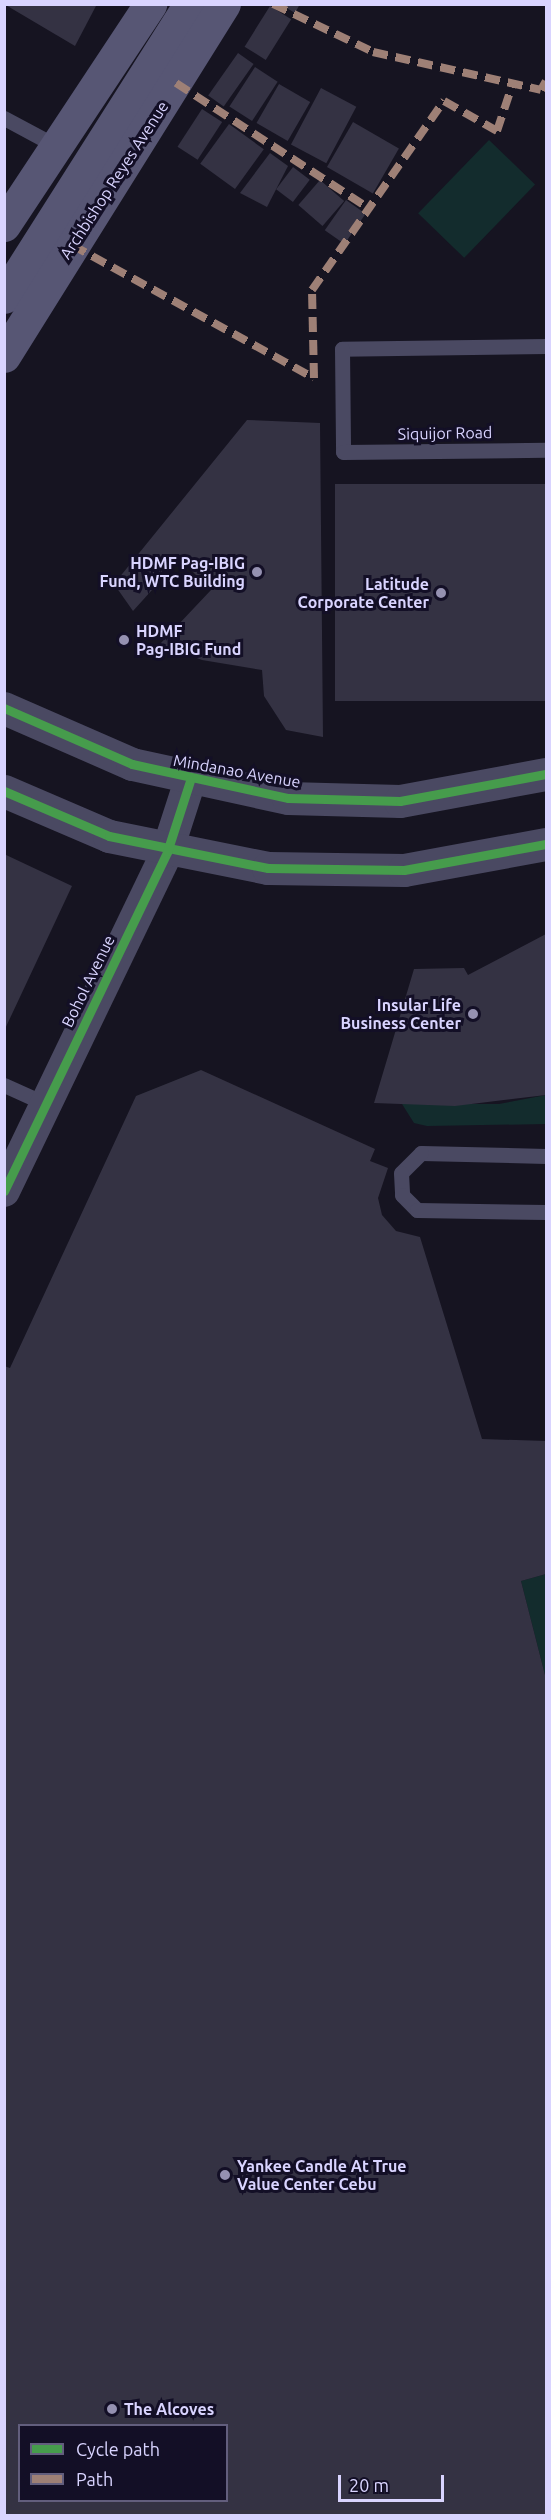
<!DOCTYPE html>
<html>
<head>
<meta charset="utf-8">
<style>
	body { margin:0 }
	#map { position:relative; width:551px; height:2520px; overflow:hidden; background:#161421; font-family:Ubuntu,sans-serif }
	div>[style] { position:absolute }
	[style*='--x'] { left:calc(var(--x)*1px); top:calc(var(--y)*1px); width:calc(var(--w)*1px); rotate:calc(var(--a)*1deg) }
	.green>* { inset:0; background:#132c2d; transform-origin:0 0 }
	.building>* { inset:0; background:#343243; transform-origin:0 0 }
	.service>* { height:15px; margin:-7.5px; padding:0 7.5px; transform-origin:7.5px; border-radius:7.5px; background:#4a4962 }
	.minor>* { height:32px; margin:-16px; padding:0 16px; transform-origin:16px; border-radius:16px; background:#4a4962 }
	.tertiary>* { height:33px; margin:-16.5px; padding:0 16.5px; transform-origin:16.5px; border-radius:16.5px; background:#4a4962 }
	.secondary>* { height:33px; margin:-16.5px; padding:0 16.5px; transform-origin:16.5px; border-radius:16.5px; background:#575674 }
	.quiet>* { height:8px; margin-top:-4px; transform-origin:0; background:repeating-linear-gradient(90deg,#9e8076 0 15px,transparent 0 23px) }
	.cycleway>* { height:9px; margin:-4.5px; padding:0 4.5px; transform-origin:4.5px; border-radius:4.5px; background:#469c4c }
	.dots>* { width:16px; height:16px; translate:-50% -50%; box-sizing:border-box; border:3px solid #130f26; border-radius:50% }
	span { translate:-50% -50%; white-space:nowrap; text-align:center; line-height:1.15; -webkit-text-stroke:6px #130f26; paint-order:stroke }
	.street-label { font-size:16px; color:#d9d4ff }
	.poi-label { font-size:16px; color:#d9d4ff; font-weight:700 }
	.right { translate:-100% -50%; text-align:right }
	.left { translate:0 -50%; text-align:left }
	.frame { position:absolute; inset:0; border:6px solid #d9d4ff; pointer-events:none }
	.legend { position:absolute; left:18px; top:2424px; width:210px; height:78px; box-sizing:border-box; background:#130f26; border:2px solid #625e7d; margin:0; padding:8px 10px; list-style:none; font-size:18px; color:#d9d4ff }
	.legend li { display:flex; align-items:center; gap:12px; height:30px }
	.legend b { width:30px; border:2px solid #625e7d }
	.scale { position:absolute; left:338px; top:2475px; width:106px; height:27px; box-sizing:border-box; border:3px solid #d9d4ff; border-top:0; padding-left:8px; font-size:18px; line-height:21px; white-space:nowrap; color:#d9d4ff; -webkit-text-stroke:4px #130f26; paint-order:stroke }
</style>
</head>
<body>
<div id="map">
	<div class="green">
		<i style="left:489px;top:140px;width:64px;height:102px;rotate:44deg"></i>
		<i style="clip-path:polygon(546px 1095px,546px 1124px,427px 1126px,414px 1123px,402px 1104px,499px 1104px)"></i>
		<i style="clip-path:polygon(546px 1574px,546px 1679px,521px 1581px)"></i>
	</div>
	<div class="building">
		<i style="clip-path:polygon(4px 4px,97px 4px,75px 46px)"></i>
		<i style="clip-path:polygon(280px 4px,300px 4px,295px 13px)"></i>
		<i style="left:270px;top:6px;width:25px;height:48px;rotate:32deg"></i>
		<i style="left:238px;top:53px;width:19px;height:52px;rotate:35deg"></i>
		<i style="left:255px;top:67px;width:27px;height:47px;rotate:33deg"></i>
		<i style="left:279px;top:84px;width:36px;height:45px;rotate:30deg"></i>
		<i style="left:321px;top:88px;width:40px;height:64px;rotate:28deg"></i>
		<i style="left:202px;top:109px;width:24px;height:45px;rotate:33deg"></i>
		<i style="left:353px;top:122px;width:53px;height:52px;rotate:30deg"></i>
		<i style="left:229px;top:124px;width:43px;height:49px;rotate:36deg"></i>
		<i style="clip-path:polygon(270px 153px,288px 166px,267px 207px,240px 193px)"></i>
		<i style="left:293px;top:167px;width:21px;height:28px;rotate:37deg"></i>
		<i style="left:320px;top:180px;width:32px;height:33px;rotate:41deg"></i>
		<i style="left:346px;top:200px;width:24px;height:37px;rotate:35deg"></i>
		<i style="clip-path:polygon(247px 420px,320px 423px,323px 737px,286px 730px,264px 696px,262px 670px,202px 660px,160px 644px,211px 590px,180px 559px,133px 611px,114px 584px)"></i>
		<i style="left:546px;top:484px;width:217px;height:211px;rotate:90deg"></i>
		<i style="clip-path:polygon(4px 854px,72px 886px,4px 1031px)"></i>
		<i style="clip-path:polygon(546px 934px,546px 1095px,455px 1106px,374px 1103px,414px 969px,464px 968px,468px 975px)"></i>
		<i style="clip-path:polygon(evenodd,201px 1070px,375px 1149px,370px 1161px,388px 1168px,378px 1198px,382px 1215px,396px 1231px,420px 1237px,482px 1439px,546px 1441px,546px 1574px,521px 1581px,546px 1679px,546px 2516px,4px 2516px,4px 1366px,10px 1368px,136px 1096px,201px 1070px,20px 2426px,226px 2426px,226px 2500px,20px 2500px,20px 2426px)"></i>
	</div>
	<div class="service">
		<i style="--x:4;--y:118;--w:59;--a:28.3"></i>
		<i style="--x:546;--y:346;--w:204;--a:179.2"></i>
		<i style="--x:342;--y:349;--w:103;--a:89.4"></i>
		<i style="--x:343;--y:452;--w:203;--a:-0.6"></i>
		<i style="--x:4;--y:1085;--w:44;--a:24.2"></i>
		<i style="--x:546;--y:1156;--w:125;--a:-178.6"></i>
		<i style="--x:421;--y:1153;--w:28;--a:135"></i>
		<i style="--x:401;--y:1173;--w:22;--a:87"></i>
		<i style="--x:402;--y:1195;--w:21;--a:45"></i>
		<i style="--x:417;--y:1210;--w:129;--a:0.9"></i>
	</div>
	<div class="minor">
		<i style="--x:4;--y:1191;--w:376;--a:-64.3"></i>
		<i style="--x:167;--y:852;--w:75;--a:-72.1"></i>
	</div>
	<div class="tertiary">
		<i style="--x:4;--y:708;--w:140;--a:23.6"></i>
		<i style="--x:132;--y:764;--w:160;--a:12.3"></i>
		<i style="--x:288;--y:798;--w:112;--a:1.5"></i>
		<i style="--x:400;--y:801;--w:148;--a:-10.5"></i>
		<i style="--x:4;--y:791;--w:114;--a:23.2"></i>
		<i style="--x:109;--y:836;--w:162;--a:11.4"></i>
		<i style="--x:268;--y:868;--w:136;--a:0.8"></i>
		<i style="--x:404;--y:870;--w:144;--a:-10.4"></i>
	</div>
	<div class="secondary">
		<i style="--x:4;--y:225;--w:265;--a:-56.5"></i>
		<i style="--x:4;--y:297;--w:347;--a:-57.6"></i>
		<i style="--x:4;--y:356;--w:415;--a:-58"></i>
	</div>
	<div class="quiet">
		<i style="--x:273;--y:4;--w:111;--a:25.6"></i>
		<i style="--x:373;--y:52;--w:172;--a:12.7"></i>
		<i style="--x:541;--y:90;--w:10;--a:-61"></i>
		<i style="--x:176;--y:83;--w:231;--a:33"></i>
		<i style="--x:72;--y:245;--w:276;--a:28.8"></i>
		<i style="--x:314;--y:378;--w:88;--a:-91.3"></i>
		<i style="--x:312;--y:290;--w:231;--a:-55.1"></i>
		<i style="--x:444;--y:101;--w:61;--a:29.5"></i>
		<i style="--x:497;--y:131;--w:51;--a:-71.6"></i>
	</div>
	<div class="cycleway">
		<i style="--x:4;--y:708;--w:140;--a:23.6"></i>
		<i style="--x:132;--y:764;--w:160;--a:12.3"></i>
		<i style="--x:288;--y:798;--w:112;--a:1.5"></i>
		<i style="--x:400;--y:801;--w:148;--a:-10.5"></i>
		<i style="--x:4;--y:791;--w:114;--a:23.2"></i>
		<i style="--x:109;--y:836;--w:162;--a:11.4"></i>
		<i style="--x:268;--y:868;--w:136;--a:0.8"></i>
		<i style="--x:404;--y:870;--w:144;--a:-10.4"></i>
		<i style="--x:4;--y:1191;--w:376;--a:-64.3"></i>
		<i style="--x:167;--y:852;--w:75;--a:-72.1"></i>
	</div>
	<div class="dots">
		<i style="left:257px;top:572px;background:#9591b1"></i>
		<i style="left:441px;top:593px;background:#9591b1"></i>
		<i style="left:124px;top:640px;background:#9591b1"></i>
		<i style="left:473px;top:1014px;background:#9591b1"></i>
		<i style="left:225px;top:2175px;background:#9591b1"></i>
		<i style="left:112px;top:2409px;background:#9591b1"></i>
	</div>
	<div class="street-label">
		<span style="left:114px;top:180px;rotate:-57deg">Archbishop Reyes Avenue</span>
		<span style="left:445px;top:433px;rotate:-1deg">Siquijor Road</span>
		<span style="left:237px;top:771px;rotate:10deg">Mindanao Avenue</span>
		<span style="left:88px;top:981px;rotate:-64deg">Bohol Avenue</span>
	</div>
	<div class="poi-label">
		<span class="right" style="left:245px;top:572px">HDMF Pag-IBIG<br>Fund, WTC Building</span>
		<span class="right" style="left:429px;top:593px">Latitude<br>Corporate Center</span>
		<span class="left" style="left:136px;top:640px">HDMF<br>Pag-IBIG Fund</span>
		<span class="right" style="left:461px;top:1014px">Insular Life<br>Business Center</span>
		<span class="left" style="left:237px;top:2175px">Yankee Candle At True<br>Value Center Cebu</span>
		<span class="left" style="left:124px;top:2409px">The Alcoves</span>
	</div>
	<div class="frame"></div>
	<ul class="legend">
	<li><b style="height:8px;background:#469c4c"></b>Cycle path</li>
	<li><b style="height:8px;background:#9e8076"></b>Path</li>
	</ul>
	<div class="scale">20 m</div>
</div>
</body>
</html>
